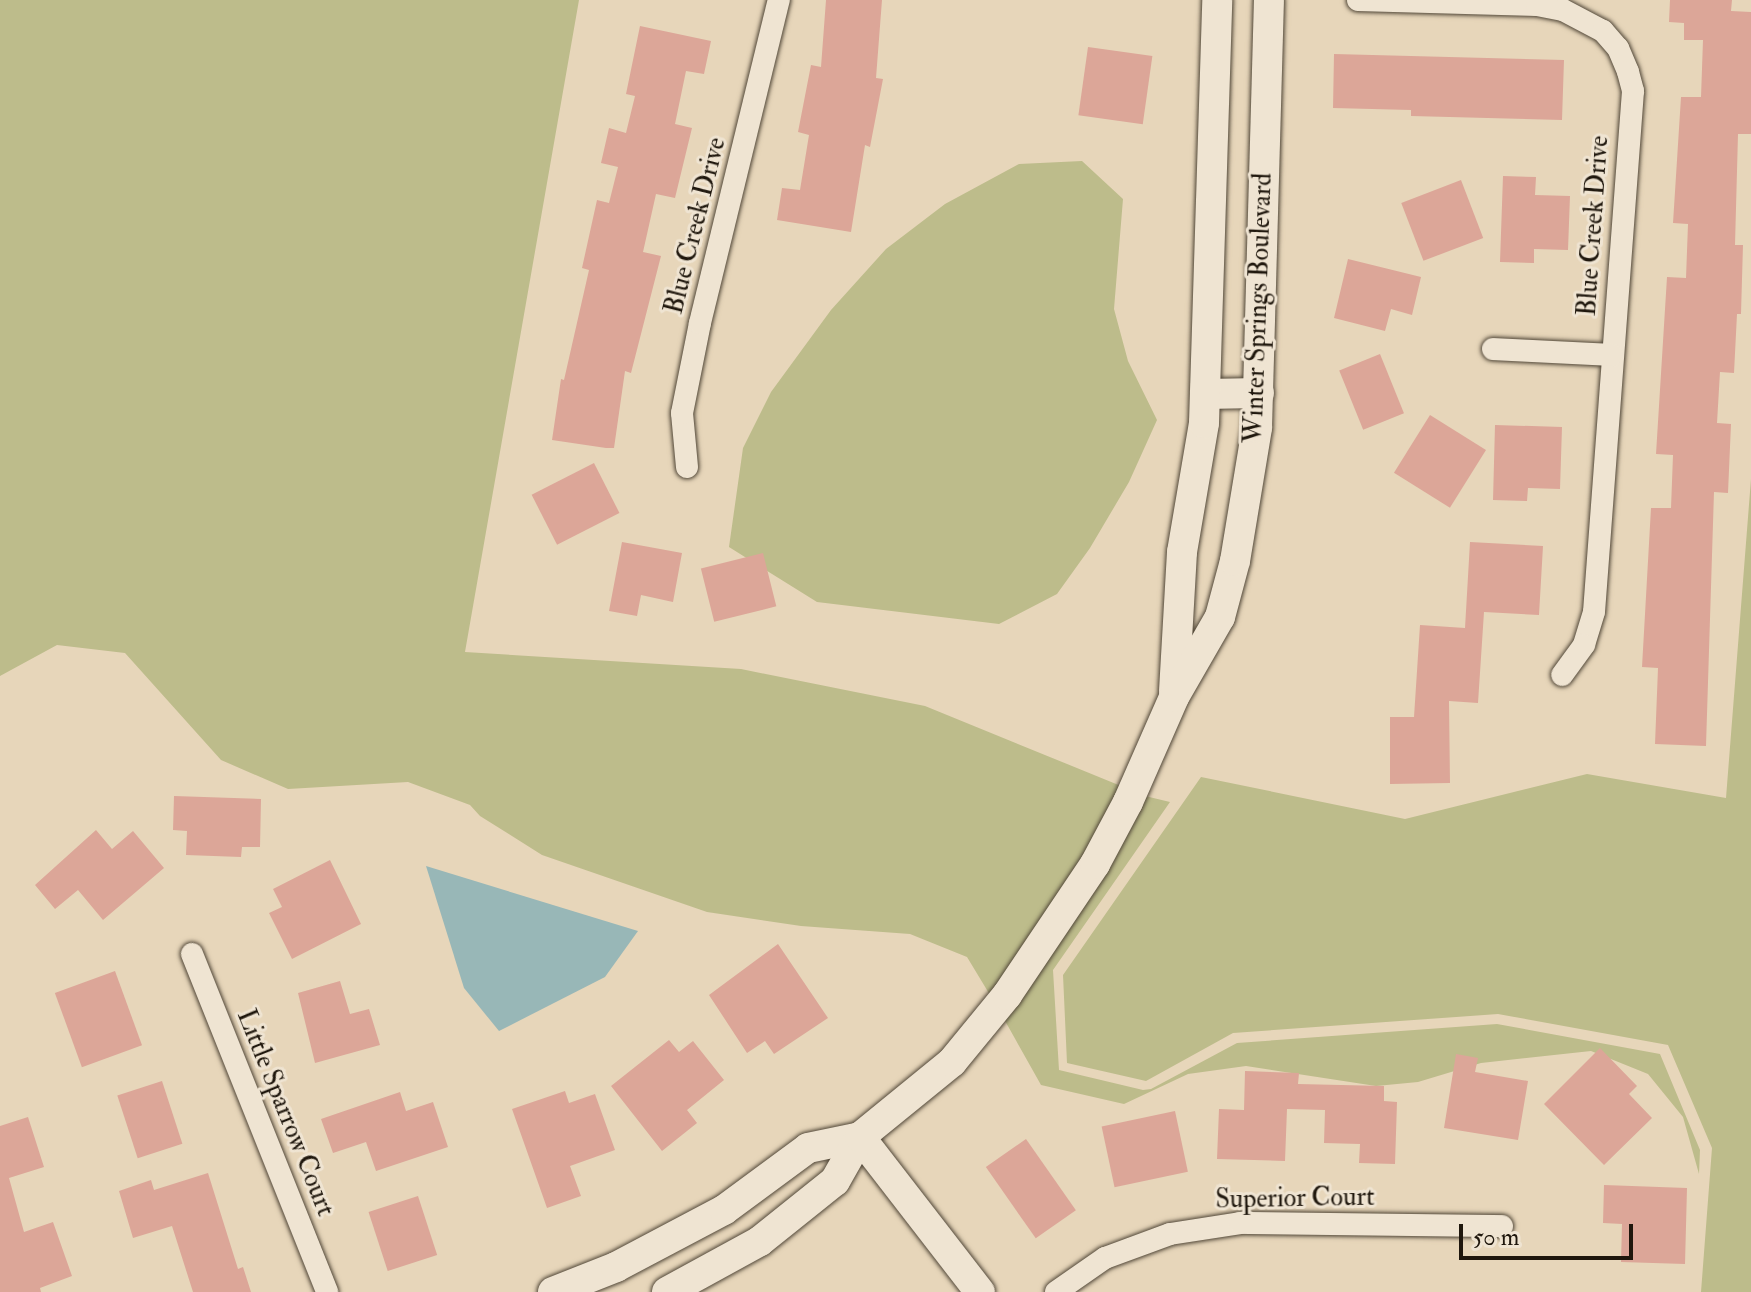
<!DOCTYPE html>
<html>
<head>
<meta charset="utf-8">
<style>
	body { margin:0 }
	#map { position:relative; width:1751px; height:1292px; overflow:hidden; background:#e7d6ba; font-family:"IM FELL Double Pica",serif }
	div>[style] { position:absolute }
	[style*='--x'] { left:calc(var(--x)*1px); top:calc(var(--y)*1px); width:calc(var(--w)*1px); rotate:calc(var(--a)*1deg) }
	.green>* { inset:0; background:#bdbc8b }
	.water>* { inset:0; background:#98b7b7 }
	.building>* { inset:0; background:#dca698; transform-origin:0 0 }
	.roads { filter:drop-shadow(0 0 2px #514738) drop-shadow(0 0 2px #514738) }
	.street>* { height:22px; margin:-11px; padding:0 11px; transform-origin:11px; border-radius:11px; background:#efe4d2 }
	.secondary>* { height:30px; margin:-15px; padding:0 15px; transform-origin:15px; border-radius:15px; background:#efe4d2 }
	span { translate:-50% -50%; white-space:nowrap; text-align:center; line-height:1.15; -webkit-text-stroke:6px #efe4d2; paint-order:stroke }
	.street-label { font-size:26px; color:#1f170d }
	.scale { position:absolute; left:1459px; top:1224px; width:174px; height:36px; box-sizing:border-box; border:4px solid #1f170d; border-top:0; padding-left:10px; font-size:24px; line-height:28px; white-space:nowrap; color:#1f170d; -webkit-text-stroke:6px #efe4d2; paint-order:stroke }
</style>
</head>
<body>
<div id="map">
	<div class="green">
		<i style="clip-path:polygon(0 0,579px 0,465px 652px,741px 669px,925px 706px,1121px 786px,1083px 859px,990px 995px,967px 957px,910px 934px,801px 926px,707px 912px,542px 855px,480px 816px,470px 805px,408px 782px,288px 789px,221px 760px,125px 653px,57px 645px,0 676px)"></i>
		<i style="clip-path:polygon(1082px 161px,1123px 199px,1114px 309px,1128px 361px,1157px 420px,1129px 482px,1090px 548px,1057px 594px,999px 624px,817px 602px,729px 547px,743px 448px,771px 392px,831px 310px,886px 249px,945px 204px,1019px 164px)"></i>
		<i style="clip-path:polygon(1751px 479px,1751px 1292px,1701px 1292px,1712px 1148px,1668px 1045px,1498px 1014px,1233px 1033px,1146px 1081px,1067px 1063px,1063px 975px,1201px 777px,1405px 819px,1587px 774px,1726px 798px)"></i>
		<i style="clip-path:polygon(1145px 796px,1170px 802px,1053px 970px,1059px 1070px,1143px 1090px,1151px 1089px,1237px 1043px,1497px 1024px,1660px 1054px,1700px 1150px,1699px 1174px,1683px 1117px,1648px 1074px,1591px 1051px,1481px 1063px,1418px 1082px,1376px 1086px,1246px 1066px,1188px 1074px,1124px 1104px,1041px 1085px,1004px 1019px)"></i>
	</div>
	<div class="water">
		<i style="clip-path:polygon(426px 866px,638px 931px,605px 977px,499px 1031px,464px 988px)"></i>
	</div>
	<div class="building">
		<i style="clip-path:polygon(826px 0,882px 0,876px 78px,883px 79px,870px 147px,865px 145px,851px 232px,777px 220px,782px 188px,800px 190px,809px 135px,798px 132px,811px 65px,821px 67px)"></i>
		<i style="clip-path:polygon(1670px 0,1732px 0,1731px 11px,1751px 12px,1751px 134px,1738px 134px,1735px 245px,1743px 245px,1741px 314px,1737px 314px,1734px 373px,1720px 372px,1717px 423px,1731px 424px,1728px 493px,1714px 492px,1706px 746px,1655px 744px,1658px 668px,1642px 667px,1651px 508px,1671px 508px,1673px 455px,1656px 454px,1667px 277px,1686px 278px,1688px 224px,1673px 223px,1681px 97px,1701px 97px,1703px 40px,1684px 40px,1684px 23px,1669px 22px)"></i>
		<i style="clip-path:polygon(640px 26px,711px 41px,704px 74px,686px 71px,675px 124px,692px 128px,675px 198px,656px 194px,643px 252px,661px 256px,631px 373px,625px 371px,614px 448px,606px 448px,552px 440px,561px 379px,564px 380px,589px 270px,582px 268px,597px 200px,609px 203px,618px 167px,601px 163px,609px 128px,626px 133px,635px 96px,626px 94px)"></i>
		<i style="left:1088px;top:47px;width:65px;height:69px;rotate:8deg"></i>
		<i style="clip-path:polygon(1334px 54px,1564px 60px,1562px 120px,1411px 116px,1411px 110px,1333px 108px)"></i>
		<i style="clip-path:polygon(1503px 176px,1536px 177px,1535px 195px,1570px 196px,1568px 250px,1534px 249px,1534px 263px,1500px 262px)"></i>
		<i style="left:1461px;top:180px;width:62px;height:64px;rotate:69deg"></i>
		<i style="clip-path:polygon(1348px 259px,1421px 277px,1412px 315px,1391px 309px,1385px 331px,1334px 318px)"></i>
		<i style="left:1380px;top:354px;width:64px;height:44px;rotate:68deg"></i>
		<i style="left:1430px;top:415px;width:66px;height:68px;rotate:32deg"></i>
		<i style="clip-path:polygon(1495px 425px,1562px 427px,1560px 489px,1528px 488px,1527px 501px,1493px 500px)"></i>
		<i style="left:594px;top:463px;width:56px;height:70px;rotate:63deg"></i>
		<i style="clip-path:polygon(622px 542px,682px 553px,673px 602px,641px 595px,637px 616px,609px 611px)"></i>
		<i style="clip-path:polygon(1470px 542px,1543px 546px,1539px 615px,1484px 612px,1478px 703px,1449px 701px,1450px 783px,1390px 784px,1390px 717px,1414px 717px,1420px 625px,1465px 628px)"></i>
		<i style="left:763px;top:553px;width:55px;height:64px;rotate:76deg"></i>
		<i style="clip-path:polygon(174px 796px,261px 799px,260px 847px,242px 847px,241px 857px,186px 855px,187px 831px,173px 830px)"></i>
		<i style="clip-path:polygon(96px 830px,112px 849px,133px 831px,164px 868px,103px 920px,78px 890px,55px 909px,35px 885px)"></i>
		<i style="clip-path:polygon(330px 860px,361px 924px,292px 959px,269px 913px,282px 907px,273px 889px)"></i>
		<i style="clip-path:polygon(778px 944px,828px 1018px,774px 1054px,765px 1041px,747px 1053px,709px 995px)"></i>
		<i style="left:115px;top:971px;width:79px;height:64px;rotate:70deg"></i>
		<i style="clip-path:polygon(340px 981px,350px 1014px,369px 1009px,380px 1045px,315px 1063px,298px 993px)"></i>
		<i style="clip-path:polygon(669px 1040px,679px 1052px,693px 1041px,724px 1080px,687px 1110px,697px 1123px,662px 1151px,611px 1086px)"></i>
		<i style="clip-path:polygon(1600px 1048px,1637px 1086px,1629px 1094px,1652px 1118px,1604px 1165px,1544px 1104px)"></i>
		<i style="clip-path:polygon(1456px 1054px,1478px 1058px,1475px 1072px,1528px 1081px,1518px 1140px,1444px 1128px)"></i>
		<i style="clip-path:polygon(1245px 1071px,1299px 1073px,1298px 1084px,1384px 1086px,1384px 1101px,1397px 1102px,1395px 1164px,1359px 1163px,1360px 1144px,1324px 1143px,1325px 1110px,1287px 1109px,1285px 1161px,1217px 1159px,1219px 1109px,1244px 1110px)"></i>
		<i style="left:162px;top:1081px;width:66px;height:47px;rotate:72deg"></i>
		<i style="clip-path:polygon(565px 1091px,569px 1103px,595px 1094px,615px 1150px,570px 1166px,581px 1196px,547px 1208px,512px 1109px)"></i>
		<i style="clip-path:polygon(400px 1092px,406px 1111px,433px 1102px,448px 1147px,376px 1171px,366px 1142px,333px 1153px,321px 1119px)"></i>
		<i style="left:1175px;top:1111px;width:62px;height:75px;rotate:78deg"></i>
		<i style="clip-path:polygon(28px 1117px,44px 1167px,9px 1178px,24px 1232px,53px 1222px,72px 1276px,40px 1288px,41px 1292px,0 1292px,0 1126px)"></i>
		<i style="left:1026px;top:1139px;width:87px;height:49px;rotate:55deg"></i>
		<i style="clip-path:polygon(208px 1173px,238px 1269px,243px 1267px,251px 1292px,193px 1292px,172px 1226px,133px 1238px,119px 1191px,151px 1180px,154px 1190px)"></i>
		<i style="clip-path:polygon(1604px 1185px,1687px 1188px,1685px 1264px,1621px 1262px,1622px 1224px,1603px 1223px)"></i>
		<i style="left:418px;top:1196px;width:62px;height:52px;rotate:72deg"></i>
	</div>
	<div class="roads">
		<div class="street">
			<i style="--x:1358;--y:0;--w:179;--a:1.6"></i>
			<i style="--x:1537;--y:5;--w:26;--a:11"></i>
			<i style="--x:1563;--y:10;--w:45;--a:27.7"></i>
			<i style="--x:1603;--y:31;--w:23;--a:49"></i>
			<i style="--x:1618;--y:48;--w:26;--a:67"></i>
			<i style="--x:1628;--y:72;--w:20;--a:75"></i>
			<i style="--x:1633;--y:91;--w:522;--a:94.28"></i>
			<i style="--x:1594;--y:612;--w:34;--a:107"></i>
			<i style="--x:1584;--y:645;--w:37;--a:126"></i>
			<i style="--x:1493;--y:349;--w:119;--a:2.9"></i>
			<i style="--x:687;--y:467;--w:54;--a:-95.3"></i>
			<i style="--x:682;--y:413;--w:92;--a:-78.7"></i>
			<i style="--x:700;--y:323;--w:333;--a:-76.3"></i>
			<i style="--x:192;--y:954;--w:364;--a:68.2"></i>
			<i style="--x:1056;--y:1292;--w:60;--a:-34.8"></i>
			<i style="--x:1105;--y:1258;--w:69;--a:-20.3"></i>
			<i style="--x:1170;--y:1234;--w:71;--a:-8.9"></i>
			<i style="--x:1240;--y:1223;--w:262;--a:0.7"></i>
		</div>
		<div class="secondary">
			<i style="--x:1205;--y:394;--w:54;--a:-1.1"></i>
			<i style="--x:1174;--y:691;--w:139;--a:-86.7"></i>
			<i style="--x:1182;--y:552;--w:131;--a:-80.3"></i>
			<i style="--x:1204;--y:423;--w:423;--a:-88.2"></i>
			<i style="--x:860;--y:1137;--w:196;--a:52.3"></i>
			<i style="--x:553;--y:1292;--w:68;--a:-21.6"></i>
			<i style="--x:616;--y:1267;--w:122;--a:-27.8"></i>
			<i style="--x:724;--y:1210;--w:104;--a:-36.4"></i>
			<i style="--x:808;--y:1148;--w:53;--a:-11.9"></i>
			<i style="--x:667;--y:1292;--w:106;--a:-28.7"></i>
			<i style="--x:760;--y:1241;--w:96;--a:-38.7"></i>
			<i style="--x:835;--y:1181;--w:51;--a:-60.4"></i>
			<i style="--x:860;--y:1137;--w:119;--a:-39.2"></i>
			<i style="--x:952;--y:1062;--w:87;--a:-50.6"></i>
			<i style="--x:1007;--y:995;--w:158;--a:-56.1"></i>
			<i style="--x:1095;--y:864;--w:70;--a:-62"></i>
			<i style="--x:1128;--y:802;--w:115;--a:-66.3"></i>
			<i style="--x:1174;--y:697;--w:92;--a:-60.1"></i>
			<i style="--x:1220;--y:617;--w:58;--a:-75"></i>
			<i style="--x:1235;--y:561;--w:135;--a:-80.6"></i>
			<i style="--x:1257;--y:428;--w:428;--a:-88.4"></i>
		</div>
	</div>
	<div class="street-label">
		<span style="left:696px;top:226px;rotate:-76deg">Blue Creek Drive</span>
		<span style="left:1594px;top:226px;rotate:-86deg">Blue Creek Drive</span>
		<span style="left:1259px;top:308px;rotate:-88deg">Winter Springs Boulevard</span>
		<span style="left:285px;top:1113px;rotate:68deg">Little Sparrow Court</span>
		<span style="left:1295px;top:1199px;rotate:-1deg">Superior Court</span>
	</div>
	<div class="scale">50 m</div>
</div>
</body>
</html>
